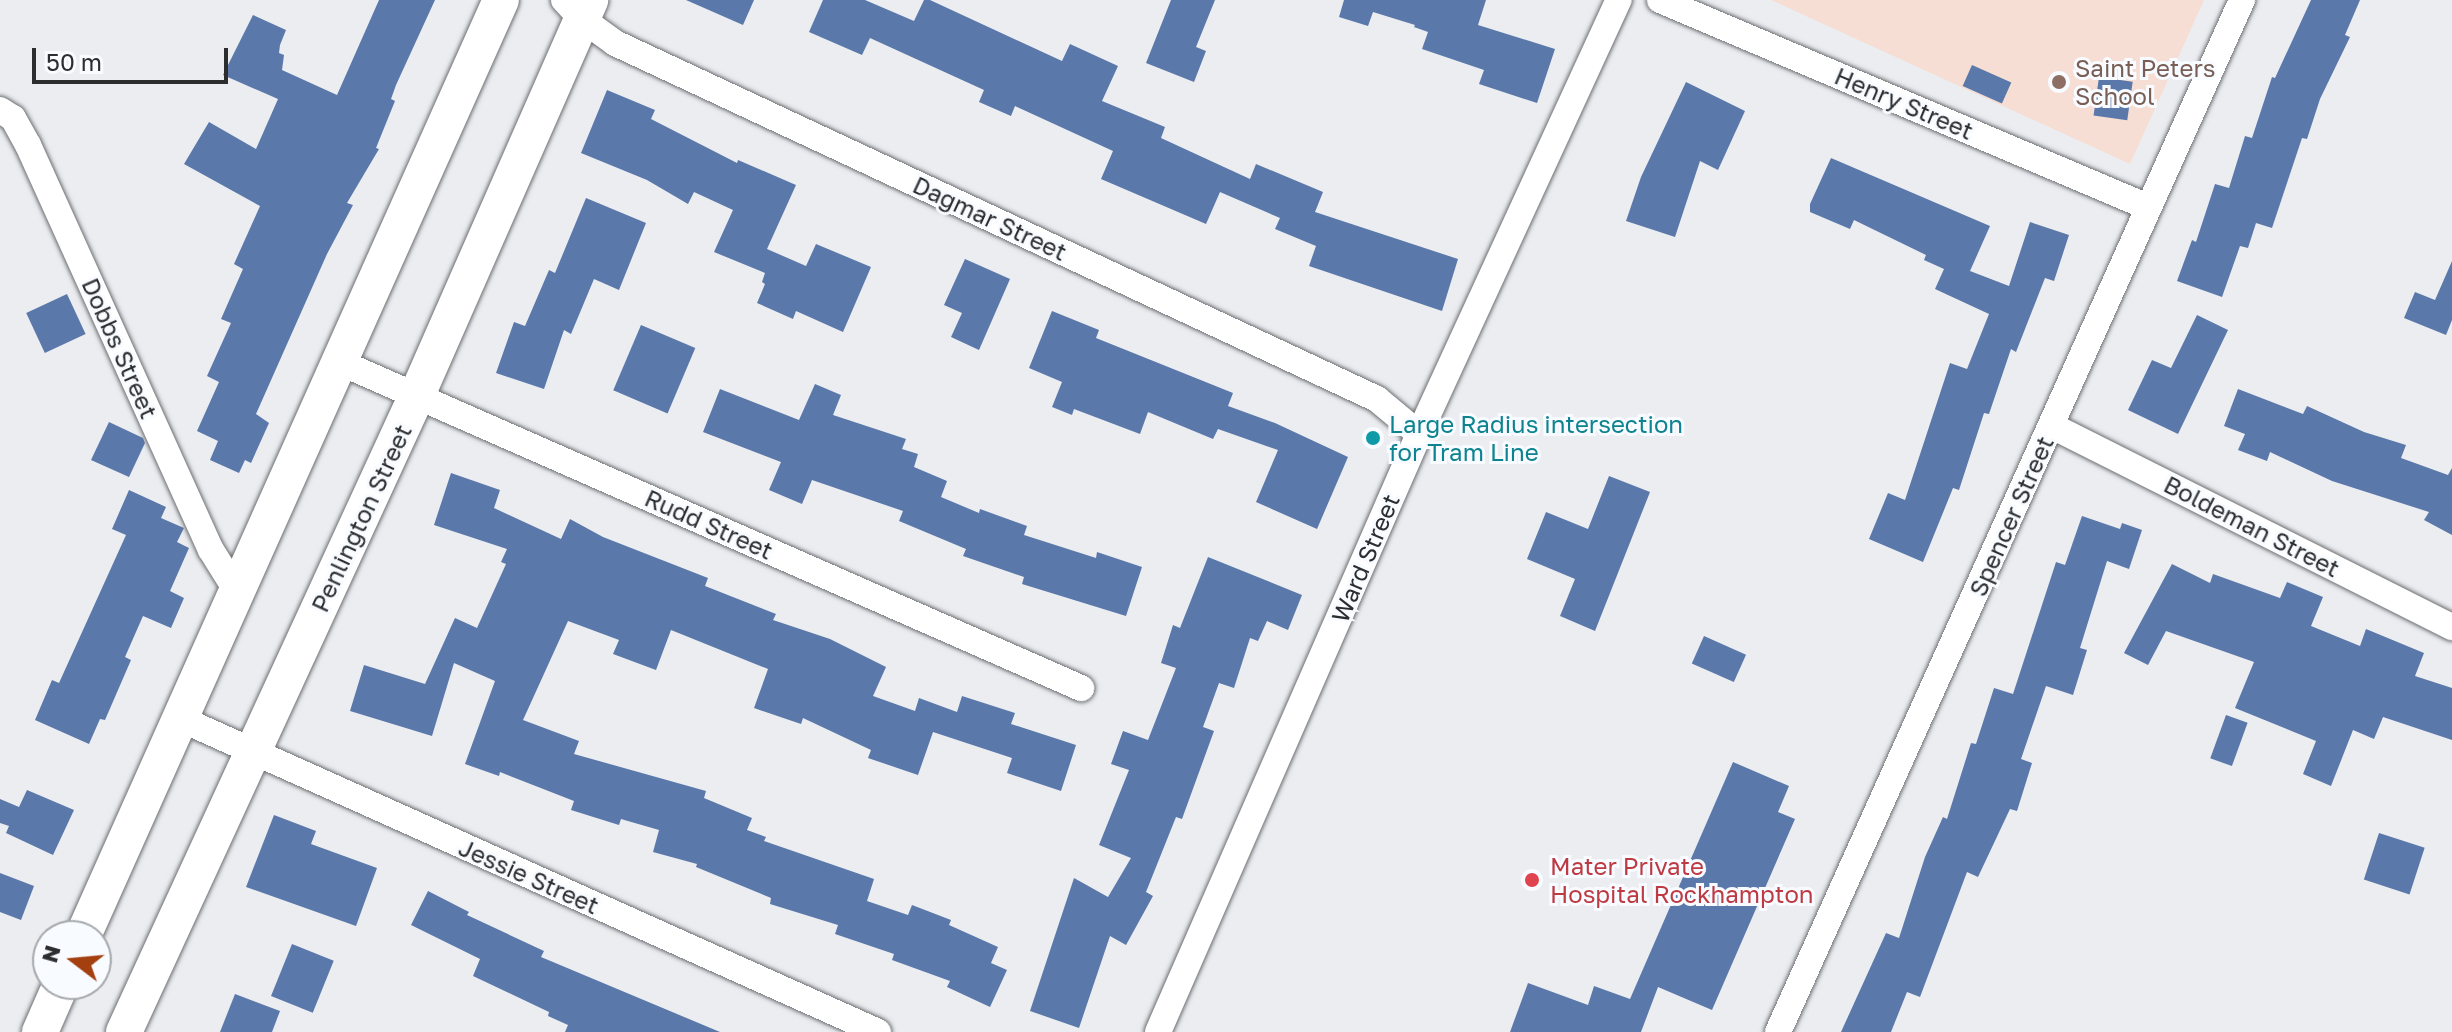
<!DOCTYPE html>
<html>
<head>
<meta charset="utf-8">
<style>
	body { margin:0 }
	#map { position:relative; width:2452px; height:1032px; overflow:hidden; background:#ebedf1; font-family:"Golos Text",sans-serif }
	div>[style] { position:absolute }
	[style*='--x'] { left:calc(var(--x)*1px); top:calc(var(--y)*1px); width:calc(var(--w)*1px); rotate:calc(var(--a)*1deg) }
	.education>* { inset:0; background:#f6ded4 }
	.building>* { inset:0; background:#5a78aa; transform-origin:0 0 }
	.roads { filter:drop-shadow(0 0 2px #6c6e71) drop-shadow(0 0 2px #6c6e71) }
	.street>* { height:26px; margin:-13px; padding:0 13px; transform-origin:13px; border-radius:13px; background:#fff }
	.secondary>* { height:36px; margin:-18px; padding:0 18px; transform-origin:18px; border-radius:18px; background:#fff }
	.dots>* { width:22px; height:22px; translate:-50% -50%; box-sizing:border-box; border:4px solid #f8fbff; border-radius:50% }
	span { translate:-50% -50%; white-space:nowrap; text-align:center; line-height:1.15; -webkit-text-stroke:6px #f8fbff; paint-order:stroke }
	.education-label { font-size:24px; color:#785e54 }
	.left { translate:0 -50%; text-align:left }
	.street-label { font-size:24px; color:#2c2d2f }
	.culture-label { font-size:24px; color:#0d838f }
	.health-label { font-size:24px; color:#be3a42 }
	.north { position:absolute; left:32px; top:920px; width:80px; height:80px; box-sizing:border-box; background:#f8fbff; border:2px solid #a6a9ac; border-radius:50%; rotate:286deg; font-size:22px; font-weight:700; line-height:32px; text-align:center; color:#2c2d2f }
	.north::after { content:''; display:block; margin:auto; width:28px; height:36px; background:#a43f10; clip-path:polygon(50% 0,100% 100%,50% 72%,0 100%) }
	.scale { position:absolute; left:32px; top:48px; width:196px; height:36px; box-sizing:border-box; border:4px solid #2c2d2f; border-top:0; padding-left:10px; font-size:24px; line-height:28px; white-space:nowrap; color:#2c2d2f; -webkit-text-stroke:6px #f8fbff; paint-order:stroke }
</style>
</head>
<body>
<div id="map">
	<div class="education">
		<i style="clip-path:polygon(1771px 0,2204px 0,2130px 164px)"></i>
	</div>
	<div class="building">
		<i style="clip-path:polygon(379px 0,435px 0,396px 85px,391px 99px,395px 101px,376px 148px,379px 149px,347px 203px,353px 205px,327px 254px,256px 414px,269px 423px,251px 463px,245px 460px,239px 473px,210px 460px,218px 441px,197px 431px,219px 382px,207px 376px,231px 323px,221px 319px,243px 269px,234px 264px,260px 206px,184px 164px,209px 122px,256px 149px,278px 99px,223px 75px,253px 15px,286px 30px,280px 45px,279px 53px,284px 55px,282px 70px,337px 95px)"></i>
		<i style="clip-path:polygon(686px 0,754px 0,743px 25px)"></i>
		<i style="clip-path:polygon(823px 0,865px 0,914px 21px,924px 0,930px 0,1062px 61px,1070px 44px,1118px 66px,1102px 101px,1165px 127px,1161px 138px,1250px 179px,1256px 164px,1323px 192px,1315px 212px,1458px 259px,1442px 311px,1309px 266px,1316px 246px,1275px 229px,1280px 218px,1220px 192px,1206px 224px,1101px 179px,1113px 151px,1015px 106px,1011px 116px,979px 102px,984px 90px,870px 38px,862px 55px,809px 32px)"></i>
		<i style="clip-path:polygon(1171px 0,1215px 0,1196px 47px,1206px 51px,1194px 82px,1146px 63px)"></i>
		<i style="clip-path:polygon(1344px 0,1486px 0,1478px 25px,1555px 49px,1537px 103px,1479px 84px,1484px 70px,1422px 49px,1428px 32px,1414px 27px,1415px 25px,1373px 12px,1368px 26px,1339px 17px)"></i>
		<i style="clip-path:polygon(2311px 0,2360px 0,2345px 35px,2350px 37px,2320px 99px,2307px 139px,2302px 138px,2272px 228px,2256px 223px,2248px 248px,2240px 246px,2222px 297px,2177px 281px,2192px 240px,2196px 242px,2215px 184px,2229px 188px,2245px 136px,2252px 138px,2272px 77px,2275px 78px)"></i>
		<i style="left:1972px;top:65px;width:43px;height:23px;rotate:24deg"></i>
		<i style="left:2099px;top:77px;width:34px;height:39px;rotate:8deg"></i>
		<i style="clip-path:polygon(1686px 82px,1745px 111px,1718px 170px,1700px 161px,1675px 237px,1626px 221px,1641px 177px)"></i>
		<i style="clip-path:polygon(607px 90px,655px 110px,651px 119px,737px 163px,738px 160px,796px 185px,767px 249px,806px 266px,816px 244px,871px 267px,843px 332px,796px 311px,793px 319px,757px 303px,765px 284px,762px 282px,765px 273px,714px 252px,733px 210px,694px 192px,688px 204px,647px 180px,581px 153px)"></i>
		<i style="clip-path:polygon(1831px 158px,1990px 226px,1970px 271px,2009px 286px,2030px 222px,2069px 235px,2054px 281px,2045px 278px,2016px 352px,2011px 349px,1989px 414px,1984px 413px,1959px 490px,1953px 488px,1923px 562px,1869px 539px,1888px 493px,1905px 500px,1950px 363px,1967px 369px,1989px 314px,1935px 289px,1944px 269px,1924px 260px,1926px 255px,1854px 220px,1850px 229px,1810px 212px,1810px 204px)"></i>
		<i style="clip-path:polygon(586px 198px,646px 223px,619px 290px,594px 279px,571px 334px,564px 330px,544px 389px,496px 373px,514px 322px,525px 326px,549px 270px,555px 273px)"></i>
		<i style="clip-path:polygon(965px 259px,1010px 279px,979px 350px,951px 337px,962px 313px,944px 305px)"></i>
		<i style="clip-path:polygon(2452px 261px,2452px 320px,2446px 335px,2404px 318px,2415px 292px,2435px 300px)"></i>
		<i style="left:67px;top:294px;width:44px;height:45px;rotate:65deg"></i>
		<i style="clip-path:polygon(1052px 311px,1099px 330px,1096px 338px,1233px 393px,1228px 406px,1275px 423px,1348px 457px,1317px 529px,1256px 502px,1278px 450px,1218px 429px,1213px 439px,1148px 412px,1140px 434px,1074px 409px,1072px 415px,1052px 407px,1062px 382px,1029px 368px)"></i>
		<i style="clip-path:polygon(2197px 315px,2228px 330px,2178px 434px,2128px 410px,2152px 360px,2171px 368px)"></i>
		<i style="left:641px;top:325px;width:59px;height:71px;rotate:23deg"></i>
		<i style="clip-path:polygon(815px 384px,841px 395px,833px 415px,906px 439px,902px 449px,918px 454px,914px 467px,947px 481px,941px 497px,979px 513px,980px 509px,1027px 526px,1024px 535px,1096px 558px,1097px 552px,1142px 567px,1126px 616px,1022px 584px,1024px 577px,963px 556px,966px 549px,899px 521px,903px 511px,812px 480px,802px 504px,769px 490px,781px 462px,703px 432px,720px 389px,799px 420px)"></i>
		<i style="clip-path:polygon(2238px 389px,2303px 414px,2307px 406px,2364px 432px,2406px 445px,2401px 458px,2448px 475px,2452px 468px,2452px 535px,2424px 520px,2429px 512px,2332px 481px,2270px 452px,2267px 461px,2238px 450px,2245px 434px,2224px 426px)"></i>
		<i style="clip-path:polygon(109px 422px,143px 438px,145px 443px,129px 477px,91px 460px)"></i>
		<i style="clip-path:polygon(451px 473px,500px 490px,494px 508px,561px 539px,570px 519px,603px 537px,708px 578px,705px 586px,776px 614px,773px 620px,830px 639px,886px 667px,873px 696px,915px 711px,919px 698px,957px 712px,962px 696px,1015px 713px,1011px 724px,1076px 745px,1061px 791px,1007px 773px,1012px 758px,933px 732px,918px 775px,868px 758px,871px 750px,803px 718px,801px 724px,754px 708px,768px 669px,671px 630px,656px 670px,613px 654px,619px 640px,568px 621px,523px 720px,579px 741px,574px 754px,706px 791px,704px 798px,752px 818px,747px 830px,766px 837px,764px 841px,874px 879px,867px 901px,908px 915px,912px 905px,951px 920px,949px 925px,998px 947px,991px 963px,1007px 970px,990px 1007px,947px 987px,950px 981px,892px 960px,894px 954px,835px 934px,838px 925px,770px 904px,771px 898px,696px 867px,697px 864px,653px 852px,659px 830px,621px 819px,619px 825px,571px 810px,574px 801px,500px 772px,499px 776px,465px 764px,495px 681px,454px 663px,432px 736px,350px 711px,364px 665px,425px 684px,455px 618px,477px 628px,506px 564px,501px 562px,507px 549px,434px 525px)"></i>
		<i style="clip-path:polygon(1609px 476px,1650px 492px,1595px 631px,1560px 616px,1575px 579px,1527px 559px,1546px 512px,1588px 529px)"></i>
		<i style="clip-path:polygon(129px 490px,166px 507px,161px 518px,184px 528px,177px 542px,189px 548px,170px 591px,184px 598px,171px 628px,143px 616px,125px 657px,131px 660px,105px 720px,100px 719px,89px 744px,35px 720px,52px 680px,59px 683px,126px 535px,112px 529px)"></i>
		<i style="clip-path:polygon(2082px 516px,2120px 529px,2122px 523px,2142px 530px,2129px 569px,2107px 561px,2080px 648px,2087px 650px,2073px 695px,2046px 686px,2021px 759px,2032px 763px,2017px 811px,2010px 809px,1978px 877px,1967px 872px,1920px 997px,1907px 992px,1891px 1032px,1841px 1032px,1886px 933px,1899px 938px,1925px 857px,1943px 817px,1947px 819px,1971px 743px,1976px 744px,1994px 688px,2013px 694px,2056px 562px,2065px 565px)"></i>
		<i style="clip-path:polygon(1208px 557px,1302px 595px,1288px 630px,1267px 621px,1258px 641px,1250px 638px,1234px 688px,1219px 683px,1203px 727px,1214px 731px,1182px 819px,1176px 817px,1146px 892px,1153px 896px,1126px 945px,1110px 936px,1079px 1028px,1030px 1011px,1074px 878px,1108px 897px,1131px 858px,1099px 845px,1129px 770px,1111px 764px,1123px 731px,1148px 740px,1176px 668px,1161px 663px,1173px 625px,1180px 628px)"></i>
		<i style="clip-path:polygon(2172px 564px,2210px 583px,2213px 574px,2280px 598px,2287px 582px,2323px 597px,2311px 626px,2360px 646px,2366px 629px,2424px 653px,2415px 676px,2452px 688px,2452px 740px,2383px 717px,2374px 739px,2353px 730px,2331px 786px,2303px 774px,2316px 741px,2235px 708px,2254px 662px,2166px 631px,2148px 665px,2124px 653px)"></i>
		<i style="left:1704px;top:636px;width:46px;height:30px;rotate:24deg"></i>
		<i style="left:2226px;top:715px;width:23px;height:46px;rotate:20deg"></i>
		<i style="clip-path:polygon(1733px 762px,1789px 786px,1778px 812px,1795px 819px,1712px 1010px,1658px 987px,1641px 1032px,1510px 1032px,1528px 983px,1588px 1005px,1594px 986px,1630px 999px)"></i>
		<i style="clip-path:polygon(27px 790px,74px 810px,53px 855px,6px 833px,9px 826px,0 823px,0 799px,19px 807px)"></i>
		<i style="clip-path:polygon(274px 815px,316px 831px,311px 844px,377px 868px,356px 926px,246px 887px)"></i>
		<i style="left:2379px;top:833px;width:48px;height:49px;rotate:18deg"></i>
		<i style="clip-path:polygon(0 873px,34px 886px,21px 920px,0 912px)"></i>
		<i style="clip-path:polygon(428px 891px,469px 912px,467px 915px,544px 951px,541px 957px,720px 1032px,565px 1032px,568px 1025px,548px 1016px,549px 1012px,473px 976px,480px 959px,411px 925px)"></i>
		<i style="left:292px;top:944px;width:45px;height:56px;rotate:22deg"></i>
		<i style="clip-path:polygon(235px 994px,280px 1011px,272px 1032px,220px 1032px)"></i>
	</div>
	<div class="roads">
		<div class="street">
			<i style="--x:564;--y:0;--w:26;--a:47"></i>
			<i style="--x:582;--y:19;--w:41;--a:36"></i>
			<i style="--x:615;--y:43;--w:841;--a:25.04"></i>
			<i style="--x:1377;--y:399;--w:55;--a:39.8"></i>
			<i style="--x:1660;--y:0;--w:530;--a:22.99"></i>
			<i style="--x:0;--y:110;--w:15;--a:32"></i>
			<i style="--x:13;--y:118;--w:31;--a:61"></i>
			<i style="--x:28;--y:145;--w:444;--a:65.7"></i>
			<i style="--x:211;--y:550;--w:47;--a:58"></i>
			<i style="--x:337;--y:361;--w:813;--a:23.73"></i>
			<i style="--x:2052;--y:426;--w:448;--a:26.7"></i>
			<i style="--x:181;--y:719;--w:764;--a:24.18"></i>
			<i style="--x:1158;--y:1032;--w:652;--a:-66.42"></i>
			<i style="--x:1419;--y:434;--w:478;--a:-65.3"></i>
			<i style="--x:1778;--y:1032;--w:1132;--a:-65.79"></i>
		</div>
		<div class="secondary">
			<i style="--x:83;--y:936;--w:1025;--a:-65.94"></i>
			<i style="--x:40;--y:1032;--w:52;--a:-66.4"></i>
			<i style="--x:124;--y:1032;--w:701;--a:-65.3"></i>
			<i style="--x:417;--y:395;--w:431;--a:-66.3"></i>
		</div>
	</div>
	<div class="dots">
		<i style="left:2059px;top:82px;background:#8d6e63"></i>
		<i style="left:1373px;top:438px;background:#0f9aa8"></i>
		<i style="left:1532px;top:880px;background:#e0444e"></i>
	</div>
	<div class="education-label">
		<span class="left" style="left:2075px;top:82px">Saint Peters<br>School</span>
	</div>
	<div class="street-label">
		<span style="left:1904px;top:103px;rotate:23deg">Henry Street</span>
		<span style="left:990px;top:218px;rotate:25deg">Dagmar Street</span>
		<span style="left:120px;top:348px;rotate:66deg">Dobbs Street</span>
		<span style="left:2011px;top:516px;rotate:-66deg">Spencer Street</span>
		<span style="left:361px;top:518px;rotate:-65deg">Penlington Street</span>
		<span style="left:709px;top:524px;rotate:24deg">Rudd Street</span>
		<span style="left:2252px;top:526px;rotate:27deg">Boldeman Street</span>
		<span style="left:1365px;top:558px;rotate:-67deg">Ward Street</span>
		<span style="left:529px;top:876px;rotate:24deg">Jessie Street</span>
	</div>
	<div class="culture-label">
		<span class="left" style="left:1389px;top:438px">Large Radius intersection<br>for Tram Line</span>
	</div>
	<div class="health-label">
		<span class="left" style="left:1550px;top:880px">Mater Private<br>Hospital Rockhampton</span>
	</div>
	<div class="north">N</div>
	<div class="scale">50 m</div>
</div>
</body>
</html>
